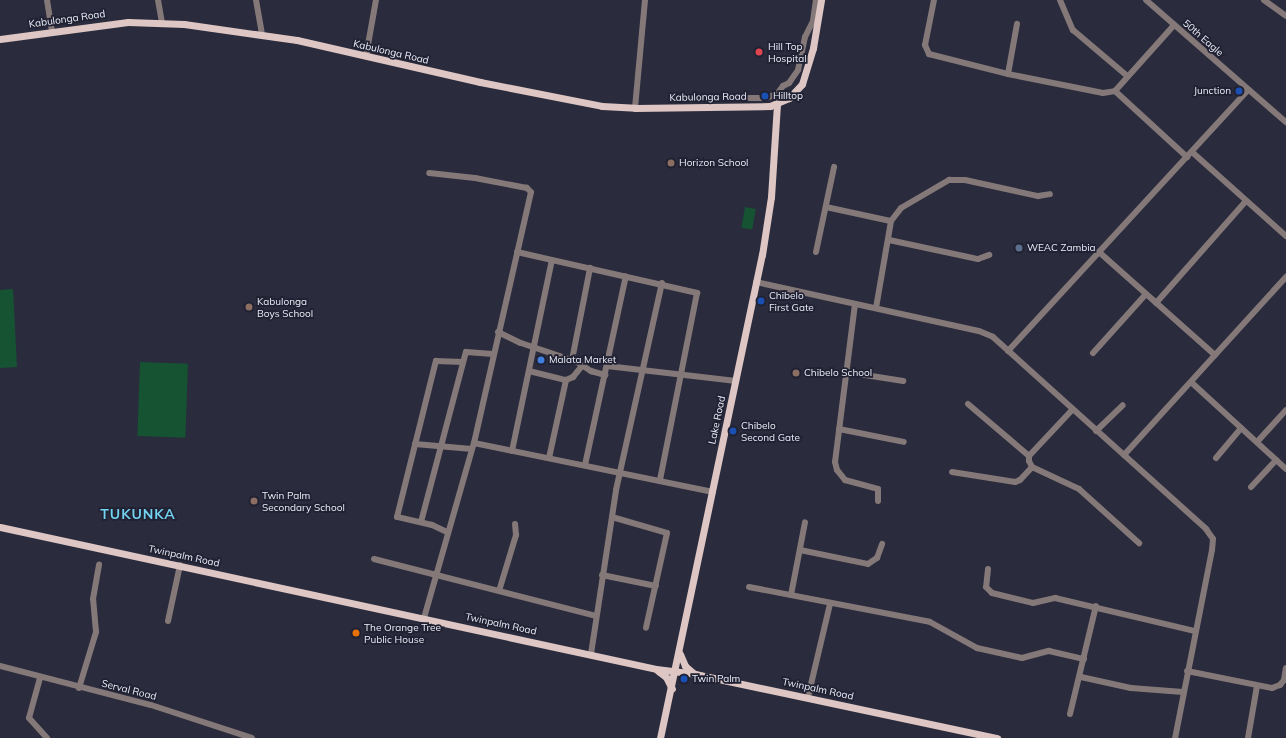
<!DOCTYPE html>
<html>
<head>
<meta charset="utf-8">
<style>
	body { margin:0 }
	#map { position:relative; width:1286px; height:738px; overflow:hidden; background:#2a2b3c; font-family:Mulish,sans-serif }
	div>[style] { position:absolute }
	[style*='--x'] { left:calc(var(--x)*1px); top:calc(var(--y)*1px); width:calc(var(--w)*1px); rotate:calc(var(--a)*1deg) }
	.green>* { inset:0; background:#165332; transform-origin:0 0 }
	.minor>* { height:6px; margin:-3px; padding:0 3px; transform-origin:3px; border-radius:3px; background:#847978 }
	.major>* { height:7px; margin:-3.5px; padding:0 3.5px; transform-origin:3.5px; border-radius:3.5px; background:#ddc6c3 }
	.dots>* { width:11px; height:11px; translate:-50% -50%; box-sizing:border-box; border:2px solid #202132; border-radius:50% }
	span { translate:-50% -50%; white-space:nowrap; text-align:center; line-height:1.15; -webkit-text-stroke:3.5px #202132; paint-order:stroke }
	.street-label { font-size:10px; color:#eceef9 }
	.poi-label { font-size:10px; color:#eceef9 }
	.left { translate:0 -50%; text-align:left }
	.right { translate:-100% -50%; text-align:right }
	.district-label { font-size:14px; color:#72d2f0; font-weight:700; letter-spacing:1px }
</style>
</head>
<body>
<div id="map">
	<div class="green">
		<i style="left:745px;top:207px;width:11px;height:21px;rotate:10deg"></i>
		<i style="clip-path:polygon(13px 289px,17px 367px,0 368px,0 290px)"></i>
		<i style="left:140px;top:362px;width:48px;height:74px;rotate:2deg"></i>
	</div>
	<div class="minor">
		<i style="--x:47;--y:0;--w:31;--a:81"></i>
		<i style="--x:158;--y:0;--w:23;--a:80"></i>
		<i style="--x:256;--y:0;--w:35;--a:80"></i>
		<i style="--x:934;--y:0;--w:46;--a:101.3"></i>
		<i style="--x:925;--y:45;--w:10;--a:66"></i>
		<i style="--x:929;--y:54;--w:81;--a:14.2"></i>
		<i style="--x:1008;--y:74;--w:97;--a:11.3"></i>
		<i style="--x:1103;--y:93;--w:12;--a:-9"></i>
		<i style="--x:1115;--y:91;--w:89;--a:-48.2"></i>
		<i style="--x:1060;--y:0;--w:33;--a:67"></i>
		<i style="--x:1073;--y:30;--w:70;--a:40.3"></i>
		<i style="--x:1146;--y:0;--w:186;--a:41.1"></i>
		<i style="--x:1264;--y:0;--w:27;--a:36"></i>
		<i style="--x:366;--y:56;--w:57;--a:-79.9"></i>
		<i style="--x:1008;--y:74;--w:51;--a:-79.8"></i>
		<i style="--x:1115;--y:91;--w:98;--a:42.5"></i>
		<i style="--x:749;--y:98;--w:17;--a:0"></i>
		<i style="--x:766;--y:98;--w:12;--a:-20"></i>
		<i style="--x:777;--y:94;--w:10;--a:-53"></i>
		<i style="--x:783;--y:86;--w:7;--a:-27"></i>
		<i style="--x:789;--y:83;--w:16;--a:-55"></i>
		<i style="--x:798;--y:70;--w:34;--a:-78"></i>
		<i style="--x:805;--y:37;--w:18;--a:-63"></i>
		<i style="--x:813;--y:21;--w:21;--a:-82"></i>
		<i style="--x:635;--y:108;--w:108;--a:-84.7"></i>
		<i style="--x:1192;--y:152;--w:126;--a:41.8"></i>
		<i style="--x:826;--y:207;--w:66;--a:12.2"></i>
		<i style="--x:889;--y:240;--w:91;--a:12.1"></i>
		<i style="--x:978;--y:259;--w:12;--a:-20"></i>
		<i style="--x:517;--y:252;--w:185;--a:12.8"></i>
		<i style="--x:697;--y:293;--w:191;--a:101.2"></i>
		<i style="--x:816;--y:252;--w:87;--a:-78"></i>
		<i style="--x:1099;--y:252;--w:155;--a:41.6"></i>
		<i style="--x:756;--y:282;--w:228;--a:12.4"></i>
		<i style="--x:979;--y:331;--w:15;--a:23"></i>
		<i style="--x:993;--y:337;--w:287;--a:42"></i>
		<i style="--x:1206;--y:529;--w:12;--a:55"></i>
		<i style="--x:1213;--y:539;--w:11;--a:95"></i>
		<i style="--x:1212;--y:550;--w:192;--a:101.1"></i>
		<i style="--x:1156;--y:303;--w:135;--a:-48.6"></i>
		<i style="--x:855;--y:304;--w:159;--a:97.2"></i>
		<i style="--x:835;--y:462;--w:8;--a:76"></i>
		<i style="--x:837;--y:470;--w:13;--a:51"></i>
		<i style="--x:845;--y:480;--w:34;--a:15"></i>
		<i style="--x:878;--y:489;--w:12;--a:90"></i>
		<i style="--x:876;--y:308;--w:88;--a:-80.2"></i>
		<i style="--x:891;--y:221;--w:16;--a:-52"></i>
		<i style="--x:901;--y:208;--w:56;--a:-30.3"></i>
		<i style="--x:949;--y:180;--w:16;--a:0"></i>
		<i style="--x:965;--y:180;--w:75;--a:12.4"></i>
		<i style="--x:1038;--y:196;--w:12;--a:-9"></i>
		<i style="--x:498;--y:332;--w:25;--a:26"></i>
		<i style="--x:521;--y:343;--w:59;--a:18.7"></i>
		<i style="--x:577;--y:362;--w:17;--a:33"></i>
		<i style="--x:591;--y:371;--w:15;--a:16"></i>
		<i style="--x:1008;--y:351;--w:355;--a:-47.4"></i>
		<i style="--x:1093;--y:353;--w:79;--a:-48.1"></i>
		<i style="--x:572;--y:360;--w:94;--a:-78.9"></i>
		<i style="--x:607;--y:366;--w:130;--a:6.6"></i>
		<i style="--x:529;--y:371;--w:38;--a:14"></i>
		<i style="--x:566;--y:380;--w:8;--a:-23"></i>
		<i style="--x:573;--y:377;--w:14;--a:-51"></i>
		<i style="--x:846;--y:372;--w:58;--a:9"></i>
		<i style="--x:1191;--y:382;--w:129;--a:42.5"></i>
		<i style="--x:968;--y:404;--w:80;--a:40.4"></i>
		<i style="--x:1072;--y:410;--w:63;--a:133.1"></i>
		<i style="--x:1029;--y:456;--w:5;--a:90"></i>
		<i style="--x:1029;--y:461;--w:7;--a:63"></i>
		<i style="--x:1032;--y:467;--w:52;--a:25.1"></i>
		<i style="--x:1079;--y:489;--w:81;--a:42"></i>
		<i style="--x:839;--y:429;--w:66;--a:11.3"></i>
		<i style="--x:1096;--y:431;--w:37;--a:-44"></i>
		<i style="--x:1257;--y:442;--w:43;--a:-47.8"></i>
		<i style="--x:474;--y:443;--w:244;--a:11.6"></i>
		<i style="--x:415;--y:444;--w:57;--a:5"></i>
		<i style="--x:512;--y:451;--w:195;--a:-78.2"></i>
		<i style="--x:1124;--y:455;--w:241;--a:-47.7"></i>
		<i style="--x:549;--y:458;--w:80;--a:-77.7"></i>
		<i style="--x:1216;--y:458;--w:39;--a:-50"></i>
		<i style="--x:585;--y:465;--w:193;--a:-77.8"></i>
		<i style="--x:952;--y:472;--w:64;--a:9"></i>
		<i style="--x:1015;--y:482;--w:5;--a:-22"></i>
		<i style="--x:1020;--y:480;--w:18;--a:-47"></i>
		<i style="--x:1251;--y:487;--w:37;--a:-47"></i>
		<i style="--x:612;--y:517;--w:57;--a:16.2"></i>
		<i style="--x:667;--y:533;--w:97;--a:102.5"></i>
		<i style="--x:421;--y:522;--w:176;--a:-75.2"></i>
		<i style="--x:466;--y:352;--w:27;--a:4"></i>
		<i style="--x:447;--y:532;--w:17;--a:-155"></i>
		<i style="--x:432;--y:525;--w:36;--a:-167"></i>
		<i style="--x:397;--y:517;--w:161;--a:-76"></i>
		<i style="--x:436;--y:361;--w:27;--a:2"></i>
		<i style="--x:800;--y:550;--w:69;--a:11.6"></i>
		<i style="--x:868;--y:564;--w:11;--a:-34"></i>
		<i style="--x:877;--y:558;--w:15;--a:-70"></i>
		<i style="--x:374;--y:559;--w:229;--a:14.4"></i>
		<i style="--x:988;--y:569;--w:18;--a:96"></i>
		<i style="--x:986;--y:587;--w:8;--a:45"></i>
		<i style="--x:992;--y:593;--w:42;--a:13.7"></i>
		<i style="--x:1033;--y:603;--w:23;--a:-13"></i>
		<i style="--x:1055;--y:598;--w:144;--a:13.3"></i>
		<i style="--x:602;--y:575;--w:55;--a:11.5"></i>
		<i style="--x:749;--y:587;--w:184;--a:10.9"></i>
		<i style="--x:930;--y:622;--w:54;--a:29"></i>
		<i style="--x:977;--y:648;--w:46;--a:12.5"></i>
		<i style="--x:1022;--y:658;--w:28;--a:-15"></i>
		<i style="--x:1049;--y:651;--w:36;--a:13"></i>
		<i style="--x:499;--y:591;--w:59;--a:-73.1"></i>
		<i style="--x:516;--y:535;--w:11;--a:-95"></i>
		<i style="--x:791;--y:595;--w:74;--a:-79.1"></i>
		<i style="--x:424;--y:618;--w:182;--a:-74.1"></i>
		<i style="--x:474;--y:443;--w:257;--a:-77.2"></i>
		<i style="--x:531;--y:192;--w:6;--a:-135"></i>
		<i style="--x:527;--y:188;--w:53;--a:-169.1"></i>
		<i style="--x:475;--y:178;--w:46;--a:-173.8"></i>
		<i style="--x:168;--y:621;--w:57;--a:-77.9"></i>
		<i style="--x:591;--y:654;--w:166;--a:-81.3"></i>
		<i style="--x:616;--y:490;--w:212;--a:-77.5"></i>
		<i style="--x:0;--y:666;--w:156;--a:14.5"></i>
		<i style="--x:151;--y:705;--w:106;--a:18.1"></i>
		<i style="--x:1187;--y:671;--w:87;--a:11.3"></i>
		<i style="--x:1272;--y:688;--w:9;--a:-21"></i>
		<i style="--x:1280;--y:685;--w:6;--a:-51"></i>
		<i style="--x:1284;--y:680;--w:12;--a:-81"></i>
		<i style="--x:1081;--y:677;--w:51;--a:12.4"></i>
		<i style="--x:1131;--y:688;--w:52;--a:4.4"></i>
		<i style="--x:40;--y:678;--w:41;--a:105.4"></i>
		<i style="--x:29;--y:718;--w:27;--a:48"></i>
		<i style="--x:79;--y:688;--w:59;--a:-73.1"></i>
		<i style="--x:96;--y:632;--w:33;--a:-95"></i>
		<i style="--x:93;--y:599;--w:35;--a:-80"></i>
		<i style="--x:808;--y:697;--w:96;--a:-76.7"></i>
		<i style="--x:1070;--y:714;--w:111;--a:-76.5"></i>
		<i style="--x:1248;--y:738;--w:53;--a:-80.2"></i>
	</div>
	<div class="major">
		<i style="--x:0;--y:39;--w:129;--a:-7.6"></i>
		<i style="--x:128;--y:22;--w:56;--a:2"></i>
		<i style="--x:184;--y:24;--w:114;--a:8.1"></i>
		<i style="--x:297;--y:40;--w:188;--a:12.9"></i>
		<i style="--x:480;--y:82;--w:124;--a:11.1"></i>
		<i style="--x:602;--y:106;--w:33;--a:3"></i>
		<i style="--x:635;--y:108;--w:135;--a:-0.8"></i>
		<i style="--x:770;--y:106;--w:21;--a:-23"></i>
		<i style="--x:789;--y:98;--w:19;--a:-47"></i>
		<i style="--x:802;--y:84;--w:38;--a:-73"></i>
		<i style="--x:813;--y:48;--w:49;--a:-80.5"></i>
		<i style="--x:0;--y:527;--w:671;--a:12.21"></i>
		<i style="--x:656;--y:669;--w:39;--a:7"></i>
		<i style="--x:695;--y:674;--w:309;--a:12"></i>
		<i style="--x:680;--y:654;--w:13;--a:67"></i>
		<i style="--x:685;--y:666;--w:11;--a:41"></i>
		<i style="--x:658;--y:671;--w:10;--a:37"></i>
		<i style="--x:666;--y:677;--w:13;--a:63"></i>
		<i style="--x:660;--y:738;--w:494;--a:-78.1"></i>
		<i style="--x:762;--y:255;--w:59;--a:-81.2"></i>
		<i style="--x:771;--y:197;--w:93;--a:-86.3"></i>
	</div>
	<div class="dots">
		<i style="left:759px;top:52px;background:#e0444e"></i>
		<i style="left:1239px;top:91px;background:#1a4fb4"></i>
		<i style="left:765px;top:96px;background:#1a4fb4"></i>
		<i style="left:671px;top:163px;background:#8d6e63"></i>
		<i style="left:1019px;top:248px;background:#5c6f8a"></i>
		<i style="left:761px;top:301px;background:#1a4fb4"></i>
		<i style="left:249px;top:307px;background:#8d6e63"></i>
		<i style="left:541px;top:360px;background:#3f7fe0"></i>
		<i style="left:796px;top:373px;background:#8d6e63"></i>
		<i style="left:733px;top:431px;background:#1a4fb4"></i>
		<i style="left:254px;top:501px;background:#8d6e63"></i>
		<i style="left:356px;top:633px;background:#e8710a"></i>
		<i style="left:684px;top:679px;background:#1a4fb4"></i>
	</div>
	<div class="street-label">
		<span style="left:67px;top:19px;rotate:-8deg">Kabulonga Road</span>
		<span style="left:1203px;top:38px;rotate:41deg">50th Eagle</span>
		<span style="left:391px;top:52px;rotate:13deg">Kabulonga Road</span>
		<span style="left:708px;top:97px;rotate:-1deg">Kabulonga Road</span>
		<span style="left:717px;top:420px;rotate:-78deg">Lake Road</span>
		<span style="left:184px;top:556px;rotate:12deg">Twinpalm Road</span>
		<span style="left:501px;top:624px;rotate:12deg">Twinpalm Road</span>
		<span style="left:818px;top:689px;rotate:12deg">Twinpalm Road</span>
		<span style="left:129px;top:690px;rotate:14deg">Serval Road</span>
	</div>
	<div class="poi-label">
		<span class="left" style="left:768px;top:52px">Hill Top<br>Hospital</span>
		<span class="right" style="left:1231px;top:91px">Junction</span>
		<span class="left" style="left:773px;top:96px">Hilltop</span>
		<span class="left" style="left:679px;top:163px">Horizon School</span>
		<span class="left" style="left:1027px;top:248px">WEAC Zambia</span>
		<span class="left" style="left:769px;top:301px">Chibelo<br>First Gate</span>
		<span class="left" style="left:257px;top:307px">Kabulonga<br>Boys School</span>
		<span class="left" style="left:549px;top:360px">Malata Market</span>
		<span class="left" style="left:804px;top:373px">Chibelo School</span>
		<span class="left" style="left:741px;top:431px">Chibelo<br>Second Gate</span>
		<span class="left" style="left:262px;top:501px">Twin Palm<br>Secondary School</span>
		<span class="left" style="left:364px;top:633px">The Orange Tree<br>Public House</span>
		<span class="left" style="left:692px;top:679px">Twin Palm</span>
	</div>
	<div class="district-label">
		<span style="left:138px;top:514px">TUKUNKA</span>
	</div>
</div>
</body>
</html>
